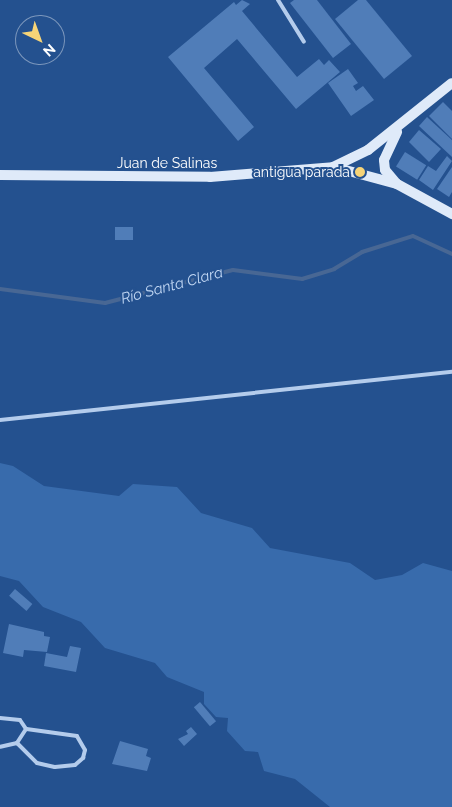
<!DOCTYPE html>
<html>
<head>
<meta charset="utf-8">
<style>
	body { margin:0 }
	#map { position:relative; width:452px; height:807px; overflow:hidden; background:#24518f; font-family:Raleway,sans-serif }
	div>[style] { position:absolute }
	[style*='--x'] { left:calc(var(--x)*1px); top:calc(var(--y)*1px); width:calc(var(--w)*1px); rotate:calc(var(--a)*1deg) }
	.green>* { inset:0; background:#386bac }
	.stream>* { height:4px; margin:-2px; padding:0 2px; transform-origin:2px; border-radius:2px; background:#486794 }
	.building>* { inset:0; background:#507db8; transform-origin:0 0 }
	.lane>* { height:4px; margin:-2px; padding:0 2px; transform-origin:2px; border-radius:2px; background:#b4ccec }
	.secondary>* { height:10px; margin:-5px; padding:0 5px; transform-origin:5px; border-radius:5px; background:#dfeaf9 }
	.dots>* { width:14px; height:14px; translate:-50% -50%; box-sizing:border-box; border:2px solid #24518f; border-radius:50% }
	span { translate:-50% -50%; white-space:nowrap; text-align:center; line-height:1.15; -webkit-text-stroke:4px #24518f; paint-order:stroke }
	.street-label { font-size:14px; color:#fff }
	.poi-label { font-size:14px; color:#fff }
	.right { translate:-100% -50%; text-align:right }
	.water-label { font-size:15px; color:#c0d6f3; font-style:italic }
	.north { position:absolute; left:15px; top:15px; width:50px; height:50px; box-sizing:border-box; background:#24518f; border:1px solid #7c97bc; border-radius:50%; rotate:138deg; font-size:14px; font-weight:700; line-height:20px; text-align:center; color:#fff }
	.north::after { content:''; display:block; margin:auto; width:18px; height:22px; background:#f7d477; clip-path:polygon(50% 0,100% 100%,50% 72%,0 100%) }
</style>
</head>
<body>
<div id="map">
	<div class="green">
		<i style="clip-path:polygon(0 463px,13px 466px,44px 486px,119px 496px,133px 484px,177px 487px,201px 513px,252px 528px,270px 548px,350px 563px,375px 580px,402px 575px,423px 563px,452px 571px,452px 807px,330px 807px,295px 779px,264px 771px,258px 752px,245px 751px,227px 731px,228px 718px,216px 717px,204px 704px,204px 692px,167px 677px,155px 663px,105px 648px,81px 622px,43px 607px,19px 581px,0 576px)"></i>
	</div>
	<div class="stream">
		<i style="--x:0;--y:289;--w:106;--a:7.6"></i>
		<i style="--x:105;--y:303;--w:132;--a:-14.5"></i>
		<i style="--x:233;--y:270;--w:70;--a:7.4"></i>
		<i style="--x:302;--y:279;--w:34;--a:-17"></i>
		<i style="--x:334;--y:269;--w:33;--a:-31"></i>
		<i style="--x:362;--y:252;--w:53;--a:-17.4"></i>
		<i style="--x:413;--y:236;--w:43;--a:24.8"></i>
	</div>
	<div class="building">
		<i style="clip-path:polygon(242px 0,250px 4px,242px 11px,297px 77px,319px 59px,324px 65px,329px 60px,340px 72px,296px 109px,237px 39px,204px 68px,254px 127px,238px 141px,168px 57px,234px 2px,236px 5px)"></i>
		<i style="clip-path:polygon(294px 0,317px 0,351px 44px,333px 58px,290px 3px)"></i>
		<i style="clip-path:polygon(358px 0,366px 0,412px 56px,384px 79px,335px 19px)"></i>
		<i style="clip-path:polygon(348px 69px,358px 83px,353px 86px,356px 91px,363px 86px,374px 100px,351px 116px,328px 83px)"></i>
		<i style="clip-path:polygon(443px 102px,452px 111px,452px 139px,429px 116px)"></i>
		<i style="clip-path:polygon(427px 117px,452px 140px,452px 157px,419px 126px)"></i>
		<i style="clip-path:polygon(419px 130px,441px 149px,429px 162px,409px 142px)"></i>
		<i style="left:405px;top:152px;width:25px;height:17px;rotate:32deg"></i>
		<i style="clip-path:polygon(447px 156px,452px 161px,433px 190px,419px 180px,428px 166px,436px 171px)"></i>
		<i style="clip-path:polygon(452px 167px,452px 192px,449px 197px,437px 189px)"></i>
		<i style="left:115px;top:227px;width:18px;height:13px"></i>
		<i style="left:15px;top:589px;width:23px;height:9px;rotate:41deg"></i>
		<i style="clip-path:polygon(9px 624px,44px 632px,44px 636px,50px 637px,47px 652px,24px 650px,23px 657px,3px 653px)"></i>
		<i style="clip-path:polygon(70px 646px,81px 648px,76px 672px,44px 666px,46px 653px,67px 657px)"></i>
		<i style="left:200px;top:702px;width:25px;height:8px;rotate:50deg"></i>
		<i style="clip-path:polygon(191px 727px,197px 734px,184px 746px,178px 739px,188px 734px,186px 731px)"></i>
		<i style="clip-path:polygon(120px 741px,148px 749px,146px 756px,151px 758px,147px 771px,112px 764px)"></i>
	</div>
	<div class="lane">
		<i style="--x:278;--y:0;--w:49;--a:58.2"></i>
		<i style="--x:0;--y:420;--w:455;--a:-6.1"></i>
		<i style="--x:0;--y:718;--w:20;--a:6"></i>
		<i style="--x:20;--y:720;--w:11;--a:56"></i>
		<i style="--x:26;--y:729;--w:17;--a:123"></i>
		<i style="--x:17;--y:743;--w:17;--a:167"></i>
		<i style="--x:17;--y:743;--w:28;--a:45"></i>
		<i style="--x:37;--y:763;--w:18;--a:13"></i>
		<i style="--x:55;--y:767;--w:20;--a:-6"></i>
		<i style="--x:75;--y:765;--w:11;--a:-41"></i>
		<i style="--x:83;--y:758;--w:8;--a:-76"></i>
		<i style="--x:85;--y:750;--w:16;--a:-120"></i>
		<i style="--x:77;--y:736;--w:51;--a:-172.2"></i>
	</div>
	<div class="secondary">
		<i style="--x:334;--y:167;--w:65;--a:15.1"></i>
		<i style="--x:397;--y:184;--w:63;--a:28.6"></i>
		<i style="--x:0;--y:175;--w:210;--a:0.5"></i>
		<i style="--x:210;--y:177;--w:123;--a:-4.6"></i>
		<i style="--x:333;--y:167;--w:39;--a:-26"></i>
		<i style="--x:368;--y:150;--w:107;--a:-38.6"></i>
		<i style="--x:396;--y:183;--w:17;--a:-130"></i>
		<i style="--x:385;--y:170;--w:10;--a:-96"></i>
		<i style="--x:384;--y:160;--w:31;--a:-65"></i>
	</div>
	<div class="dots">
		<i style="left:360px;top:172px;background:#f7d477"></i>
	</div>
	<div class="street-label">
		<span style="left:167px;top:163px">Juan de Salinas</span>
	</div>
	<div class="poi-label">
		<span class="right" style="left:350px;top:172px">antigua parada</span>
	</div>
	<div class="water-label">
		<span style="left:172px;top:286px;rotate:-15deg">Río Santa Clara</span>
	</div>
	<div class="north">N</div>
</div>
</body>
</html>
